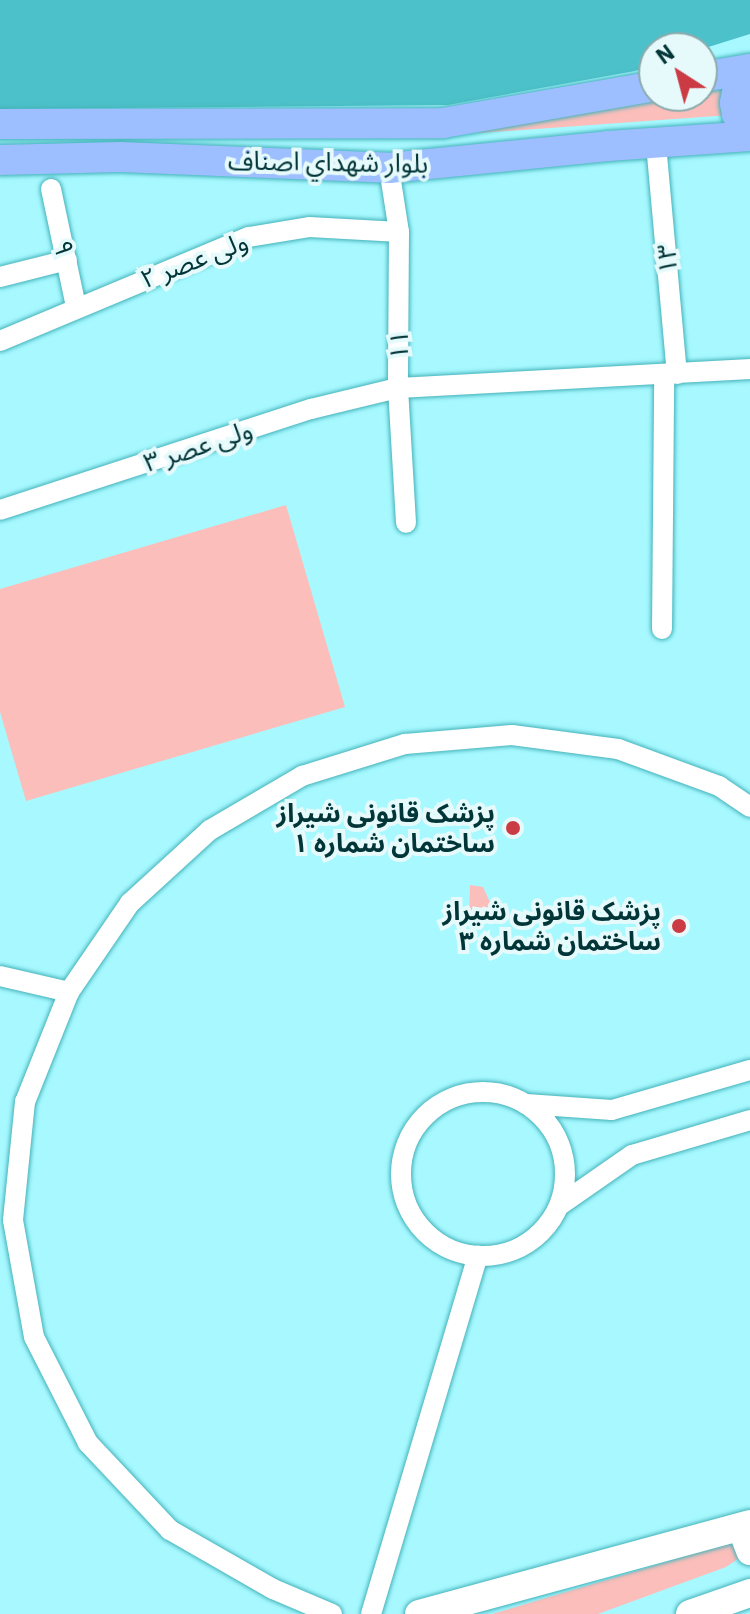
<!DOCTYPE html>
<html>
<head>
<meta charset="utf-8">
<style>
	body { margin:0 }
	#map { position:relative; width:750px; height:1614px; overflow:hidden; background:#a7f9ff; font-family:"IBM Plex Sans","Noto Sans Arabic",sans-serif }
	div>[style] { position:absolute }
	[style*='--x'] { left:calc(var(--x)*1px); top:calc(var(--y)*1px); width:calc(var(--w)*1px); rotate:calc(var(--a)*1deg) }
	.green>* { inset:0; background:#fcbeba }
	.water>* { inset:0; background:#4dc1c9 }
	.roads { filter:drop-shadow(0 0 2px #44b2ba) drop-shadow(0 0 2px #44b2ba) }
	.street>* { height:20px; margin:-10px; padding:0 10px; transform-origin:10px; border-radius:10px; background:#fff }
	.street>.ring { margin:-10px; padding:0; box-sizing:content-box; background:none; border:20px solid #fff; border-radius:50% }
	.secondary>* { height:28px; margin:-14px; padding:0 14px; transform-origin:14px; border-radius:14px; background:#fff }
	.primary>* { height:30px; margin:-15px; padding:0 15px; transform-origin:15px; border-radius:15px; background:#9dbfff }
	.dots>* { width:22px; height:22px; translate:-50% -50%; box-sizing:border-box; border:4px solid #e7fafb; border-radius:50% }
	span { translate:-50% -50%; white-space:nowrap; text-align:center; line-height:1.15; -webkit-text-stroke:8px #e7fafb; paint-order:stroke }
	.street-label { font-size:26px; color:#023538 }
	.poi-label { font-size:26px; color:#023538; font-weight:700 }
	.right { translate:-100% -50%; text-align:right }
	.north { position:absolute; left:638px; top:32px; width:80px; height:80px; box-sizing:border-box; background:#e7fafb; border:2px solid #8babad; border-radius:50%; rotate:324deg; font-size:22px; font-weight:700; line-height:32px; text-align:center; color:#023538 }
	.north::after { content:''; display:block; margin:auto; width:28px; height:36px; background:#cb3b43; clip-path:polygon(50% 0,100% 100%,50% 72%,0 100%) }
</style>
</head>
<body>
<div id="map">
	<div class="green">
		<i style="clip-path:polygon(726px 89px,730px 115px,480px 133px,481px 126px,555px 118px)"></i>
		<i style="clip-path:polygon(286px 505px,345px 707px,26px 801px,0 712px,0 589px)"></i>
		<i style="clip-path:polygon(470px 885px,483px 887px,499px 922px,469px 921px)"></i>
		<i style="clip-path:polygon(730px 1543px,739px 1549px,741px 1557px,726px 1567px,598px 1614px,492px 1614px)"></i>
	</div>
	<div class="water">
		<i style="clip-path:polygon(0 0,750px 0,750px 34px,702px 49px,654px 48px,654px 65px,635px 71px,448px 105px,0 109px)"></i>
	</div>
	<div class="roads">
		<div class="street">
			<i style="--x:656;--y:144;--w:231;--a:84.8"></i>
			<i style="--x:389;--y:168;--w:65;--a:81.1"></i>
			<i style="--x:399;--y:232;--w:156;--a:90.4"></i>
			<i style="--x:398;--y:388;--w:135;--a:86.6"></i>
			<i style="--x:51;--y:189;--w:121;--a:78"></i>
			<i style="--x:0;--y:277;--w:69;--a:-14.2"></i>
			<i style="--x:0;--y:341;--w:270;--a:-22.7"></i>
			<i style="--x:249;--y:237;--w:62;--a:-9.3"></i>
			<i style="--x:310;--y:227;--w:89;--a:3.2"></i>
			<i style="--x:0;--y:510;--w:327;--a:-18"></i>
			<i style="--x:311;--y:409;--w:89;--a:-13.6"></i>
			<i style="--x:398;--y:388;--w:353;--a:-3.1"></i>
			<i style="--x:662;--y:629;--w:254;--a:-89.5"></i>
			<i style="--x:0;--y:976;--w:71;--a:13.1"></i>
			<i class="ring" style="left:401px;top:1092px;width:144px;height:144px"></i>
			<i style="--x:526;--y:1104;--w:86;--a:4"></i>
			<i style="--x:612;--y:1110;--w:144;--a:-16.2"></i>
			<i style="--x:560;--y:1205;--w:88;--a:-34.8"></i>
			<i style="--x:632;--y:1155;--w:123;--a:-16.5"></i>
			<i style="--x:332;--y:1614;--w:64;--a:-157"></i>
			<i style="--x:273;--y:1589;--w:119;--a:-150.2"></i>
			<i style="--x:170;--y:1530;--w:120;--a:-133.3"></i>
			<i style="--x:88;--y:1443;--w:119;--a:-117"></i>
			<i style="--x:34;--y:1337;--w:119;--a:-100.2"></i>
			<i style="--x:13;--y:1220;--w:119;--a:-84.2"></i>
			<i style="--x:25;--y:1102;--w:118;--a:-68.2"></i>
			<i style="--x:69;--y:992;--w:108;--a:-55.6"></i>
			<i style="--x:130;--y:903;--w:108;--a:-42.4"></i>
			<i style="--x:210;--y:830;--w:107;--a:-30.4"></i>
			<i style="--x:302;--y:776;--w:108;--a:-17.3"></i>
			<i style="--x:405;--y:744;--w:107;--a:-4.8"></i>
			<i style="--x:512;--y:735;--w:107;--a:7.5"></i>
			<i style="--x:618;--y:749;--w:108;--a:20.1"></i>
			<i style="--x:719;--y:786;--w:37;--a:34"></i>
			<i style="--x:371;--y:1614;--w:374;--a:-73.4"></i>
		</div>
		<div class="secondary">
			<i style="--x:741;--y:1527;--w:26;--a:69"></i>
			<i style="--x:419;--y:1614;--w:343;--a:-15.2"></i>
			<i style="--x:690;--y:1614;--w:64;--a:-19.3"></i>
		</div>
		<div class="primary">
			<i style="--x:750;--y:71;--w:16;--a:135"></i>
			<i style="--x:739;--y:82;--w:21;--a:101"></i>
			<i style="--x:735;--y:103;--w:11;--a:80"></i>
			<i style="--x:737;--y:114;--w:21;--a:53"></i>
			<i style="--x:702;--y:77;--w:49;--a:-9.5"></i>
			<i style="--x:0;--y:124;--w:443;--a:-0.1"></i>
			<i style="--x:443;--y:123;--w:214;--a:-9.9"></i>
			<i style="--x:0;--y:160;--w:120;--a:-1.4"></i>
			<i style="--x:120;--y:157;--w:269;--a:2.3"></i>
			<i style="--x:389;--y:168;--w:220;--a:-5.7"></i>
			<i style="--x:608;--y:146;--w:142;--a:-4"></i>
		</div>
	</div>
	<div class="dots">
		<i style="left:513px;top:828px;background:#cb3b43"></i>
		<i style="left:679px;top:926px;background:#cb3b43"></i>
	</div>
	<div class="street-label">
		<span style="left:328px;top:162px;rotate:1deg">بلوار شهداي اصناف</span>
		<span style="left:64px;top:248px;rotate:78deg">۹</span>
		<span style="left:667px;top:259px;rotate:-95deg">۱۳</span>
		<span style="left:194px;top:260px;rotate:-21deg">ولی عصر ۲</span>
		<span style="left:399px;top:345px;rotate:-90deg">۱۱</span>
		<span style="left:198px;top:446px;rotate:-18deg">ولی عصر ۳</span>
	</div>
	<div class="poi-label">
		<span class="right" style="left:495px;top:828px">پزشک قانونی شیراز<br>ساختمان شماره ۱</span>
		<span class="right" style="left:661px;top:926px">پزشک قانونی شیراز<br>ساختمان شماره ٣</span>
	</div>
	<div class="north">N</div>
</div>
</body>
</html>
